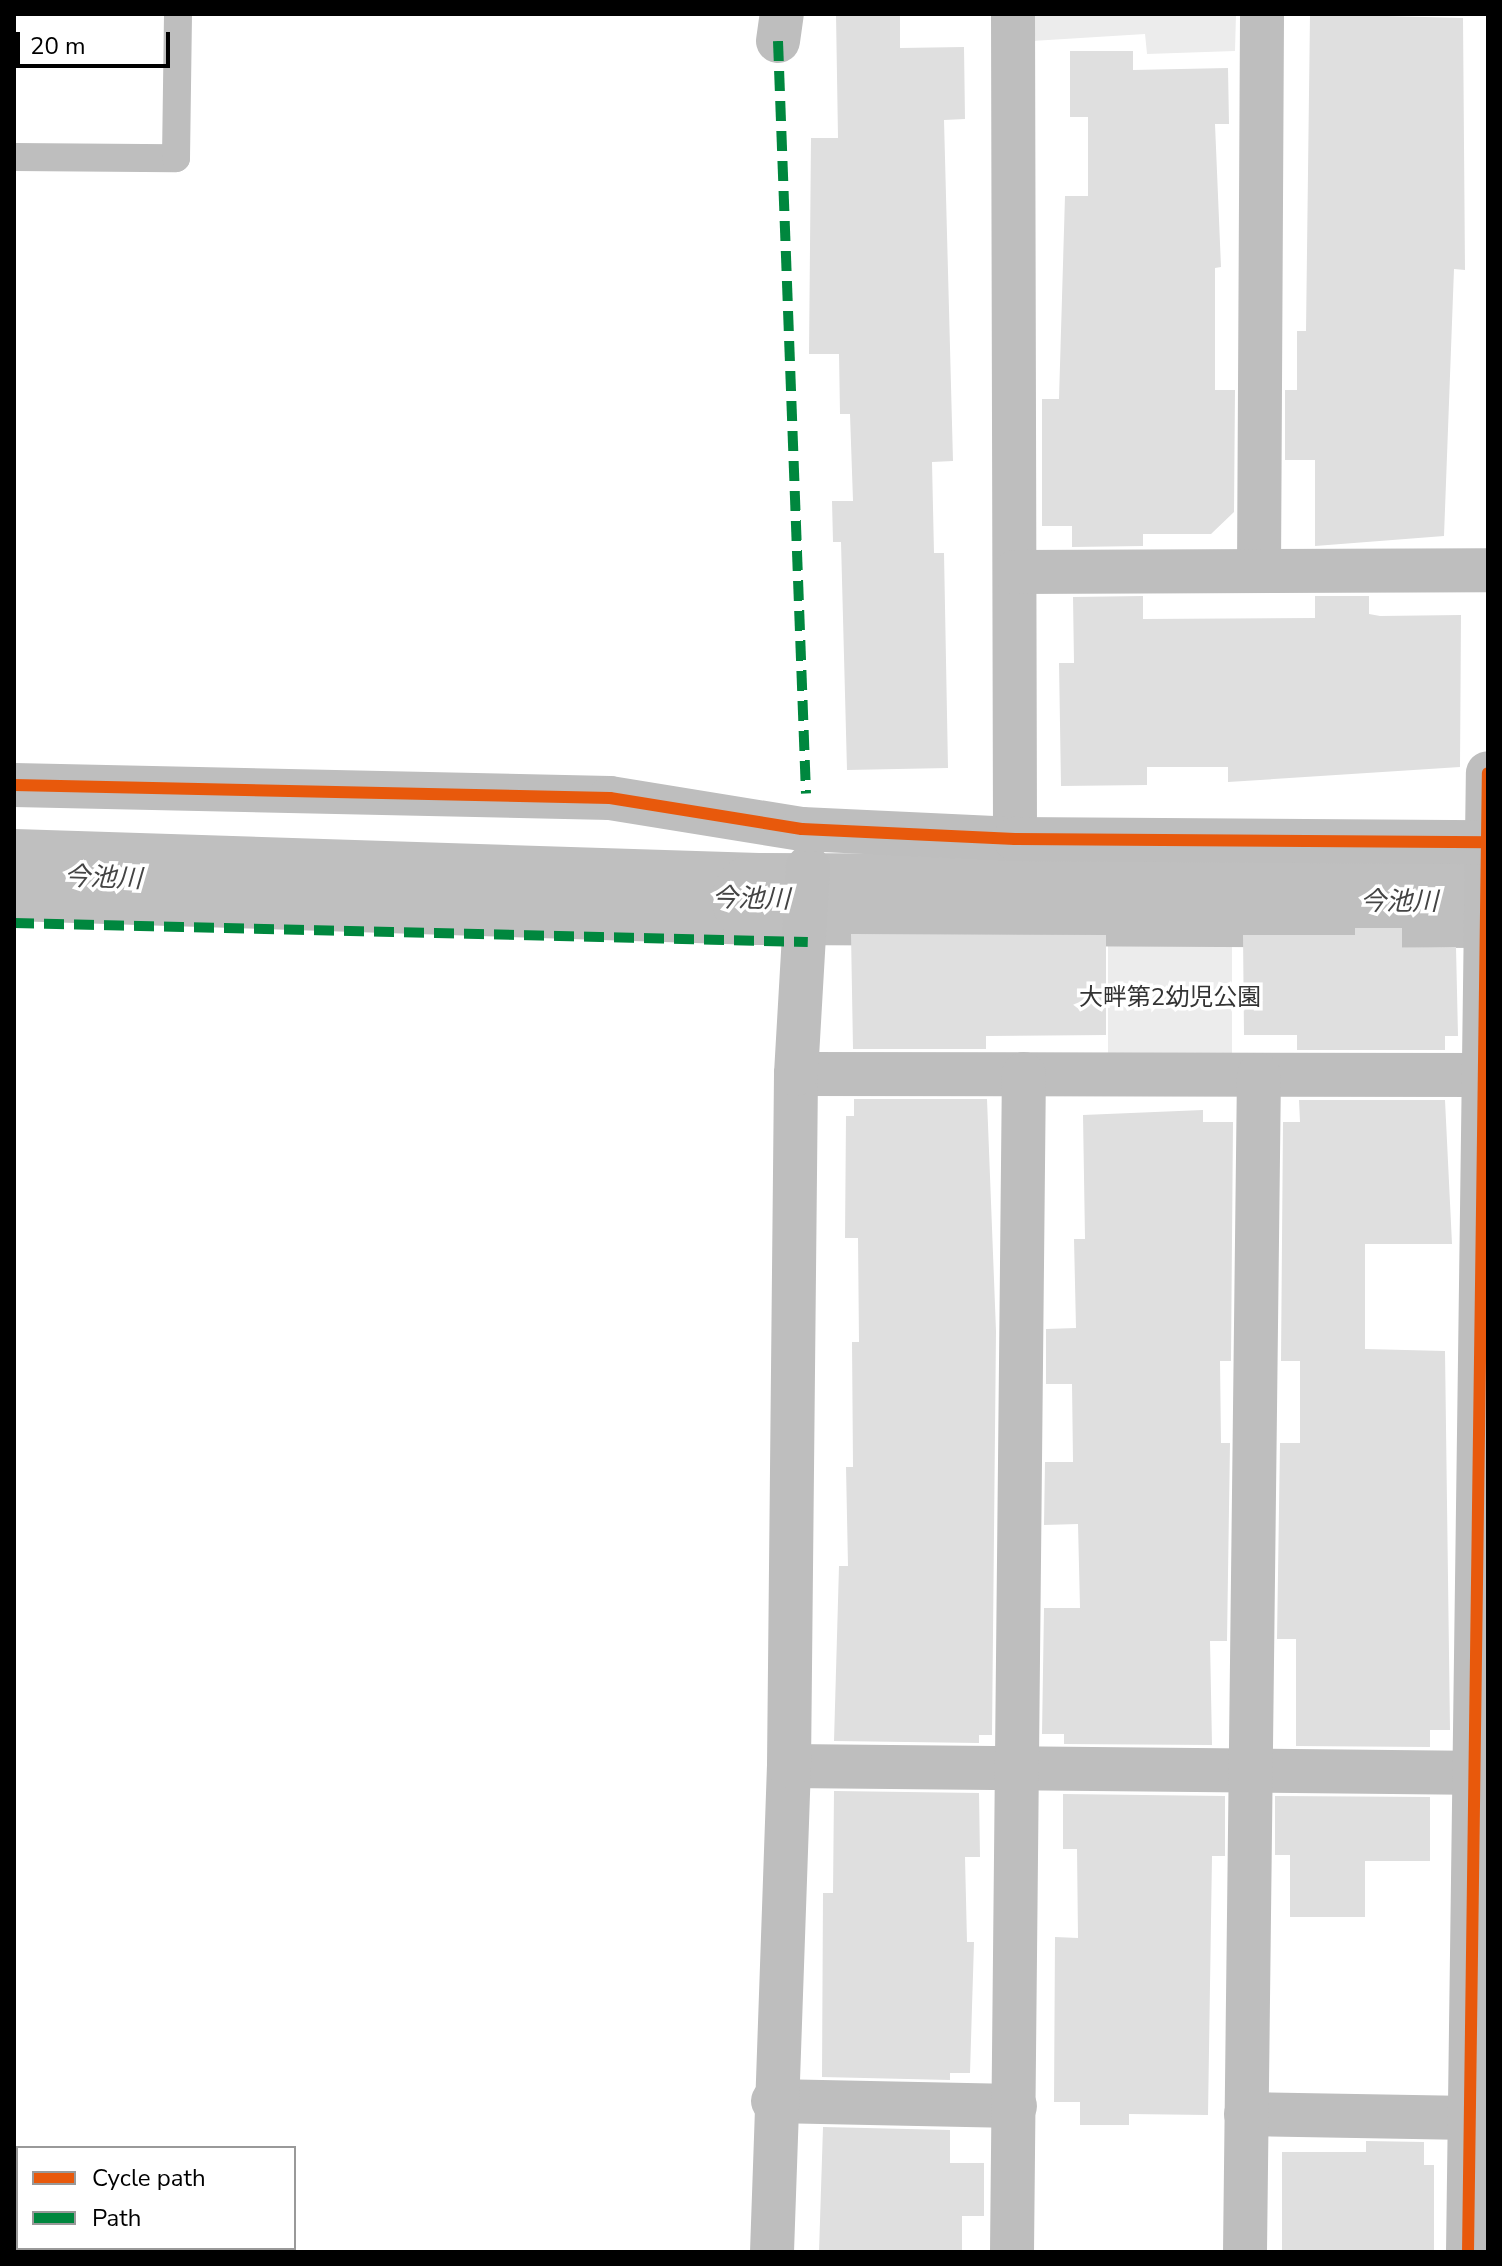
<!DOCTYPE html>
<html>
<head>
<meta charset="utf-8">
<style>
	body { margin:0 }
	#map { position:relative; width:1502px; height:2266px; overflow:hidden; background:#fff; font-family:"Nunito Sans","Noto Sans JP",sans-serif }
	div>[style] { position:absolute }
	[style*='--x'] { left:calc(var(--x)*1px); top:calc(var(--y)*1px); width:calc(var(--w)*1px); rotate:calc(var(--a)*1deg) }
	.green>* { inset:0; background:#ececec; transform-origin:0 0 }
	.river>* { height:92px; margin:-46px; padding:0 46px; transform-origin:46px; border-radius:46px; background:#bfbfbf }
	.building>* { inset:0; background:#dfdfdf }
	.service>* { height:28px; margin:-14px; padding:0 14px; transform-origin:14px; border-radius:14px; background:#bebebe }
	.minor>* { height:44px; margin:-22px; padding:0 22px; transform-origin:22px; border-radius:22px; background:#bebebe }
	.tertiary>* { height:44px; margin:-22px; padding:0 22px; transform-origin:22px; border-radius:22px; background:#bebebe }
	.quiet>* { height:10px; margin-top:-5px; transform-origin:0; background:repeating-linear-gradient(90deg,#00873e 0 20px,transparent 0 30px) }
	.cycleway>* { height:12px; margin:-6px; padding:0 6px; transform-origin:6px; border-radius:6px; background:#e8590c }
	span { translate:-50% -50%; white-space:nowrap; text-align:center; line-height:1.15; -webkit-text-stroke:7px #fff; paint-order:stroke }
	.park-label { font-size:24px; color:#333 }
	.water-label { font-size:26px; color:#444; font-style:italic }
	.frame { position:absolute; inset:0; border:16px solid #000; pointer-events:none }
	.legend { position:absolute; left:16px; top:2146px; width:280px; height:104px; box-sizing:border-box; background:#fff; border:2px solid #999; margin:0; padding:10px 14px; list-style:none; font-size:24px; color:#000 }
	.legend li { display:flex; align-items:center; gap:16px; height:40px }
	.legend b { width:40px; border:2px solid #999 }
	.scale { position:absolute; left:16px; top:32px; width:154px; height:36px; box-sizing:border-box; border:4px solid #000; border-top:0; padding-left:10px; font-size:24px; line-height:28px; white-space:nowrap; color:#000; -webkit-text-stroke:6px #fff; paint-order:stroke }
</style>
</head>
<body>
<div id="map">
	<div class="green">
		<i style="clip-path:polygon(1031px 14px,1236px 14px,1235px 51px,1147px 54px,1145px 34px,1032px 41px)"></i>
		<i style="left:1232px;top:928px;width:140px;height:124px;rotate:90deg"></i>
	</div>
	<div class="river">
		<i style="--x:14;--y:875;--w:744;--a:1.85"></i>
		<i style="--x:758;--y:899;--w:730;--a:0.24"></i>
	</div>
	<div class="building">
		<i style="clip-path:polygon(836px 14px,900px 14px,900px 48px,964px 47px,965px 119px,944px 120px,953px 461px,932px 462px,934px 553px,944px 553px,948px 768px,847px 770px,841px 542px,833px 542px,832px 501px,853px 501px,850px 414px,840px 414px,839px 354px,809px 354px,811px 138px,838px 138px)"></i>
		<i style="clip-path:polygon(1310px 14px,1463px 18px,1465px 270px,1454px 269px,1444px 536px,1315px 546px,1315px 460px,1285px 460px,1285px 390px,1297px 390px,1297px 331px,1306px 331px)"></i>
		<i style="clip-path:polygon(1070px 51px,1133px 51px,1133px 70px,1228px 68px,1229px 124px,1215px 124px,1221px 267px,1215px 268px,1215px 390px,1235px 390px,1234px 512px,1211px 534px,1143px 534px,1143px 546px,1072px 547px,1072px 526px,1042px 526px,1042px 399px,1059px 399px,1065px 196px,1088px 196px,1088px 117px,1070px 117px)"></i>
		<i style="clip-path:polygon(1143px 596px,1143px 619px,1315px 618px,1315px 596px,1369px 596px,1369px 614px,1380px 616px,1461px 615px,1460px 767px,1228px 782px,1228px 767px,1147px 767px,1147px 785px,1061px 786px,1059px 663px,1074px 663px,1073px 597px)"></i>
		<i style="clip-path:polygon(1355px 928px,1402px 928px,1402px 948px,1456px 947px,1458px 1036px,1445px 1036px,1445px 1050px,1297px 1050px,1297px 1035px,1244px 1035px,1243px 935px,1355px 935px)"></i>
		<i style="clip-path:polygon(851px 934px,1106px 935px,1106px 1035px,986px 1036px,986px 1049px,853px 1049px)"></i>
		<i style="clip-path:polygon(854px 1099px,987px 1099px,996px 1331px,992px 1735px,979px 1735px,979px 1743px,834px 1741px,839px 1566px,848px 1566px,846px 1467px,853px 1467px,852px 1342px,859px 1342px,858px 1238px,845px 1238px,846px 1116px,854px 1116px)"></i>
		<i style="clip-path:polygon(1299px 1100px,1445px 1100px,1452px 1244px,1365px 1244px,1365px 1349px,1445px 1351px,1450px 1730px,1430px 1730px,1430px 1747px,1296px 1746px,1296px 1639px,1277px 1639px,1280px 1443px,1300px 1443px,1300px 1361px,1281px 1361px,1283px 1122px,1300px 1122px)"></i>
		<i style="clip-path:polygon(1203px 1110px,1203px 1122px,1233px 1122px,1231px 1361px,1220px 1361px,1221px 1443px,1230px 1443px,1227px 1641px,1210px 1641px,1212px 1745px,1064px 1744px,1064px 1734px,1042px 1734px,1044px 1608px,1080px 1608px,1078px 1524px,1044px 1525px,1045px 1462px,1073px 1462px,1072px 1384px,1046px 1384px,1046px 1329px,1076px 1328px,1074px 1239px,1085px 1239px,1083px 1115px)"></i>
		<i style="clip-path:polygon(834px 1791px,979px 1793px,980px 1857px,965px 1857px,967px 1942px,974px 1942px,970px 2073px,950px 2073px,950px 2080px,822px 2077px,823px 1893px,833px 1893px)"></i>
		<i style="clip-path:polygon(1063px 1794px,1225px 1796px,1225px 1856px,1212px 1856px,1208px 2115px,1129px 2114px,1129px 2125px,1080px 2125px,1080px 2102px,1054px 2102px,1055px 1937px,1078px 1938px,1077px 1849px,1063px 1849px)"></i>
		<i style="clip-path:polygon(1275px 1796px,1430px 1797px,1430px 1861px,1365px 1861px,1365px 1917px,1290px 1917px,1290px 1855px,1275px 1855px)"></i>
		<i style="clip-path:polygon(823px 2127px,950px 2130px,950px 2163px,984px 2163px,984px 2216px,962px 2216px,962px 2252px,819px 2252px)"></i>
		<i style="clip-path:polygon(1366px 2141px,1424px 2142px,1424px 2165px,1434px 2165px,1434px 2252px,1282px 2252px,1282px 2152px,1366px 2152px)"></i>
	</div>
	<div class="service">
		<i style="--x:14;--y:157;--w:162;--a:0.4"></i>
		<i style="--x:176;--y:158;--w:144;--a:-89.2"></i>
	</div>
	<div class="minor">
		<i style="--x:1013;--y:14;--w:825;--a:89.86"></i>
		<i style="--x:778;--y:41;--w:27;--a:-82"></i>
		<i style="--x:1259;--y:571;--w:557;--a:-89.69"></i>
		<i style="--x:1015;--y:572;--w:473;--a:-0.2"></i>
		<i style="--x:796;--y:1074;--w:692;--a:0.08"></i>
		<i style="--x:789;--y:1766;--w:699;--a:0.57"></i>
		<i style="--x:773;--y:2101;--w:242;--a:1.2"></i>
		<i style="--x:1246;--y:2114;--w:224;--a:1"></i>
		<i style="--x:772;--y:2252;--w:486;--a:-88"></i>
		<i style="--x:789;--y:1766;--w:692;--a:-89.42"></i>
		<i style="--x:796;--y:1074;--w:207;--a:-86.7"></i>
		<i style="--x:1012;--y:2252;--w:1178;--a:-89.42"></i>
		<i style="--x:1245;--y:2252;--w:1177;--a:-89.32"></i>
		<i style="--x:1468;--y:2252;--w:1479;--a:-89.23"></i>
	</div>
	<div class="tertiary">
		<i style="--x:14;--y:785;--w:596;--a:1.25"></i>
		<i style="--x:610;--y:798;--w:194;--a:9.2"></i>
		<i style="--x:802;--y:829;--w:213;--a:2.7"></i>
		<i style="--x:1015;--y:839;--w:473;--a:0.4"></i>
	</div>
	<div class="quiet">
		<i style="--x:778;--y:41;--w:753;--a:87.87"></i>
		<i style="--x:14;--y:923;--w:794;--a:1.37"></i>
	</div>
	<div class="cycleway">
		<i style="--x:14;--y:785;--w:596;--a:1.25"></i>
		<i style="--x:610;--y:798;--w:194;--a:9.2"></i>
		<i style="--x:802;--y:829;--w:213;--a:2.7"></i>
		<i style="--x:1015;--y:839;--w:473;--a:0.4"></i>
		<i style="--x:1468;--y:2252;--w:1479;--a:-89.23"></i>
	</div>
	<div class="park-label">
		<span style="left:1170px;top:998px">大畔第2幼児公園</span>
	</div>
	<div class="water-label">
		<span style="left:103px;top:878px;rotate:2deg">今池川</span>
		<span style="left:751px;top:899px;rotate:1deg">今池川</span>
		<span style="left:1399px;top:902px">今池川</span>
	</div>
	<div class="frame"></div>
	<ul class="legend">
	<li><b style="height:10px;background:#e8590c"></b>Cycle path</li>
	<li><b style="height:10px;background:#00873e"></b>Path</li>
	</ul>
	<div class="scale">20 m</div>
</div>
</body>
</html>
